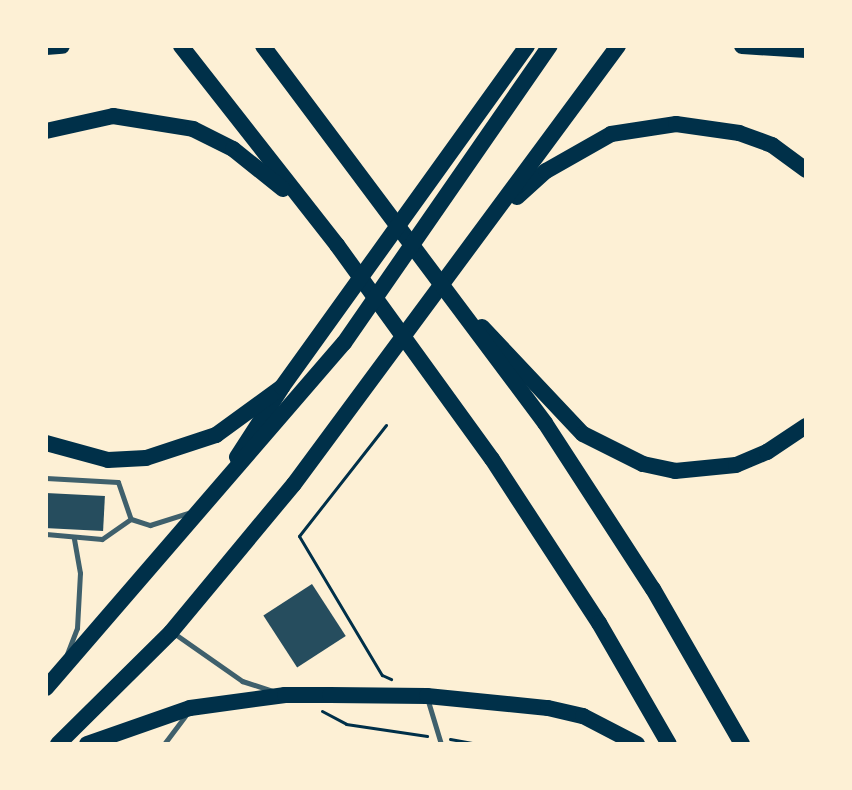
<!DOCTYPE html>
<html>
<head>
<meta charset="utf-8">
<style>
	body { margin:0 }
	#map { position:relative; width:852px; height:790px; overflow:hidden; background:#fdf0d5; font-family:"Source Sans 3",sans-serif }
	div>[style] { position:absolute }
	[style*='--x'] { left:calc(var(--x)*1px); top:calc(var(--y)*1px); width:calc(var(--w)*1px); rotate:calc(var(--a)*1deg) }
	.building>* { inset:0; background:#264d5e; transform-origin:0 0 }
	.path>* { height:3px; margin:-1.5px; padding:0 1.5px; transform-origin:1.5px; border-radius:1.5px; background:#003049 }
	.service>* { height:5px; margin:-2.5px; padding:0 2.5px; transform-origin:2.5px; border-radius:2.5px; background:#3f606c }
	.primary>* { height:16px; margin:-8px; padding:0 8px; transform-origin:8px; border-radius:8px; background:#003049 }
	.trunk>* { height:16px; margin:-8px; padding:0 8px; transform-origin:8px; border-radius:8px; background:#003049 }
	span { translate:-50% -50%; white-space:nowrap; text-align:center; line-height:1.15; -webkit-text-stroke:6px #fdf0d5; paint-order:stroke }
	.frame { position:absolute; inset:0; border:48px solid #fdf0d5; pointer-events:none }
</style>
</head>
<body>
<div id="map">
	<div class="building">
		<i style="left:46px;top:493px;width:59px;height:35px;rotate:3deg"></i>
		<i style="left:312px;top:584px;width:62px;height:58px;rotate:57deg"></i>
	</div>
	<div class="path">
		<i style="--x:386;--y:425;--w:141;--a:128.1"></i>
		<i style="--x:299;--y:536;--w:162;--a:59.2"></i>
		<i style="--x:382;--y:675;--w:10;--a:24"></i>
		<i style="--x:322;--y:711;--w:27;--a:28"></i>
		<i style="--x:346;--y:724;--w:82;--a:8.4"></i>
		<i style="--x:450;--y:739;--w:28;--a:10"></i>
	</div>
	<div class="service">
		<i style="--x:46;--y:478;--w:72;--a:3.2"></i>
		<i style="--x:118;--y:482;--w:39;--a:71"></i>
		<i style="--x:131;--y:519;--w:20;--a:18"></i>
		<i style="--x:150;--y:525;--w:46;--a:-17.7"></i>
		<i style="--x:46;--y:534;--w:56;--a:5.1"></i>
		<i style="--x:102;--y:539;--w:35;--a:-35"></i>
		<i style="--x:175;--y:634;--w:82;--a:35"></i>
		<i style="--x:242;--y:681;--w:32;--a:18"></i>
		<i style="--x:67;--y:654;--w:28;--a:-69"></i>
		<i style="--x:77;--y:628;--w:55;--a:-86.9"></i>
		<i style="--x:80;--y:573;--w:36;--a:-100"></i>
		<i style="--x:428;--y:701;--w:45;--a:73.2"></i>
		<i style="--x:164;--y:744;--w:35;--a:-53"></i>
	</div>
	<div class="primary">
		<i style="--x:742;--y:46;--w:64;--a:3.6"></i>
		<i style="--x:46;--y:47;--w:16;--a:-4"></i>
		<i style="--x:517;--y:197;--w:39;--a:-42"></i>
		<i style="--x:546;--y:171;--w:75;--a:-29.6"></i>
		<i style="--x:611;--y:134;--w:66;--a:-8.7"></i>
		<i style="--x:676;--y:124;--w:64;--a:8.1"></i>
		<i style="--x:739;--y:133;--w:35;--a:20"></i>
		<i style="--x:772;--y:145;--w:42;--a:36.3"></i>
		<i style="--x:482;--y:327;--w:147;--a:46.7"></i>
		<i style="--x:583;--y:434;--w:67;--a:26.6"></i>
		<i style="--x:643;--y:464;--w:33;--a:12"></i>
		<i style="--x:675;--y:471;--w:61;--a:-5.6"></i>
		<i style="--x:736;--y:465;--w:34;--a:-23"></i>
		<i style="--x:767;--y:452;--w:47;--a:-33.7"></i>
		<i style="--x:237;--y:457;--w:81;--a:-57.1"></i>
		<i style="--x:46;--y:688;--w:456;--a:-49.2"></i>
		<i style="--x:58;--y:744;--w:159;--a:-44.7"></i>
		<i style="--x:171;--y:632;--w:192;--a:-50.3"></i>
		<i style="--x:294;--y:484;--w:545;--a:-53.51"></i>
		<i style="--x:87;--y:744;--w:109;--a:-19.3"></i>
		<i style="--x:190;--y:708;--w:96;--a:-7.8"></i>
		<i style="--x:285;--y:695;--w:45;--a:0"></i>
		<i style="--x:330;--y:695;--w:97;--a:0.6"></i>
		<i style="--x:427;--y:696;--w:122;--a:5.7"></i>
		<i style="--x:548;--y:708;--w:36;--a:13"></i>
		<i style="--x:583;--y:716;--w:61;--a:27.4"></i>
	</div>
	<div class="trunk">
		<i style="--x:181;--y:46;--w:253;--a:51.9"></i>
		<i style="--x:337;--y:245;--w:264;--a:54.1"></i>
		<i style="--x:492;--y:459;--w:196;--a:56.9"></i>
		<i style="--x:599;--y:623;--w:140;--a:60"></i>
		<i style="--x:263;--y:46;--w:471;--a:53.2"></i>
		<i style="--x:545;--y:423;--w:198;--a:57"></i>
		<i style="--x:653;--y:589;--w:179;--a:60.1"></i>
		<i style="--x:46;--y:131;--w:69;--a:-12.6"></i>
		<i style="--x:113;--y:116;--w:81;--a:9.2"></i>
		<i style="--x:193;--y:129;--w:45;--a:26.6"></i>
		<i style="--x:233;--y:149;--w:64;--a:38.7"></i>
		<i style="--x:344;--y:343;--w:361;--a:-55.3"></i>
		<i style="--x:46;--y:443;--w:64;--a:15.3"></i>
		<i style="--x:108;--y:460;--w:38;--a:-3"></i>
		<i style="--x:146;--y:458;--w:74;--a:-18.2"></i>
		<i style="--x:216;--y:435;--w:82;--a:-36"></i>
		<i style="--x:282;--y:387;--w:420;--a:-54.3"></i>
	</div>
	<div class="frame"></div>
</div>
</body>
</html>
